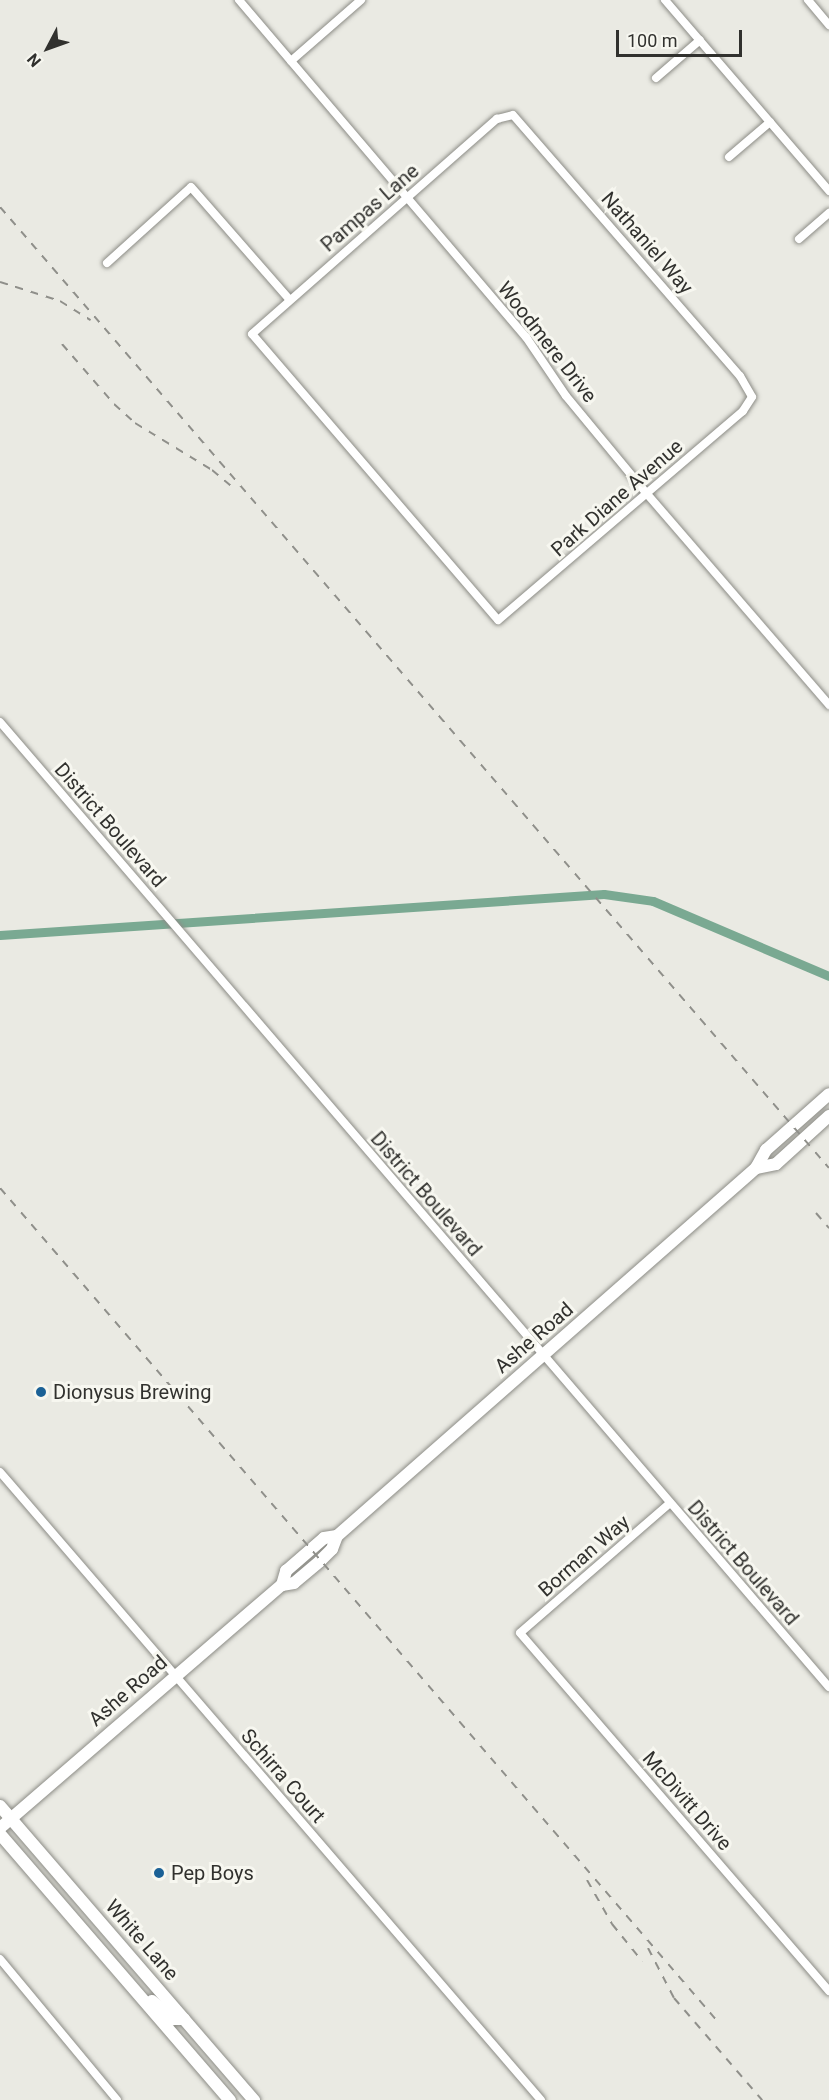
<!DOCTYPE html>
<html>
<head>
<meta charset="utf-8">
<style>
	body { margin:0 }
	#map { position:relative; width:829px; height:2100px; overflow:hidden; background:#eaeae3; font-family:Roboto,sans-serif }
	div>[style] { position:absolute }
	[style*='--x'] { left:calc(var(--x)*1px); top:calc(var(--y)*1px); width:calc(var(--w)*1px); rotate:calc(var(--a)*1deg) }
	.canal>* { height:9px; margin:-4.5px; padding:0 4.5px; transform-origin:4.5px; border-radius:4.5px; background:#7aa992 }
	.roads { filter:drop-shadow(0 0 2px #8c8c86) drop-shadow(0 0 2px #8c8c86) }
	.street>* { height:8px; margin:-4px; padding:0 4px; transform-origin:4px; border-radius:4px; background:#fff }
	.secondary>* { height:12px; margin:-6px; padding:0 6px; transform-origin:6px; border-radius:6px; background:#fff }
	.rail>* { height:2px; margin-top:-1px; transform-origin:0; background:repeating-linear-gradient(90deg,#8f8f8a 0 8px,transparent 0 16px) }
	.dots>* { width:16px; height:16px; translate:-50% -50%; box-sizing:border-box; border:3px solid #f7f7f0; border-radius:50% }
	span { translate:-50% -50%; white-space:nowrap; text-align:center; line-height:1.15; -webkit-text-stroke:6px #f7f7f0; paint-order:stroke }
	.street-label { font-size:20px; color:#31312e }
	.poi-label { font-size:20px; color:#31312e }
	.left { translate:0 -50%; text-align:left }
	.north { position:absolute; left:18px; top:18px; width:60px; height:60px; -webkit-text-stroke:4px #f7f7f0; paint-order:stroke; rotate:229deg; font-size:16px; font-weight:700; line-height:24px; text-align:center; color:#31312e }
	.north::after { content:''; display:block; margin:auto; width:21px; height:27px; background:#31312e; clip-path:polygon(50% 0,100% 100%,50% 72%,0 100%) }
	.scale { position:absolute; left:616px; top:30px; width:126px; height:27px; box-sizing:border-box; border:3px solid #31312e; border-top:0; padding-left:8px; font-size:18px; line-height:21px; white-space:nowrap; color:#31312e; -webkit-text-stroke:4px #f7f7f0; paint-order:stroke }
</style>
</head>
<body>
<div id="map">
	<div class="canal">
		<i style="--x:0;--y:935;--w:605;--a:-3.88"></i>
		<i style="--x:604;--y:894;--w:49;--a:8.1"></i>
		<i style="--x:653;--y:901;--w:191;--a:23.1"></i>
	</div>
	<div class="roads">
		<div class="street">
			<i style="--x:239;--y:0;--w:443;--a:49.6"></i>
			<i style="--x:526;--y:337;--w:71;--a:55.9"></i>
			<i style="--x:566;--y:396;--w:127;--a:50.4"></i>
			<i style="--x:647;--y:494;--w:279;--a:49.2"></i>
			<i style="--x:665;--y:0;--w:252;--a:49.3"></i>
			<i style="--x:808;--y:0;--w:33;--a:50"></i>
			<i style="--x:291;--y:61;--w:93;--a:-41.1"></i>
			<i style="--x:656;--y:78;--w:58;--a:-40.8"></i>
			<i style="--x:513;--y:115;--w:346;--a:49"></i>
			<i style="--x:740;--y:376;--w:24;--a:60"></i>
			<i style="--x:752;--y:397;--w:17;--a:123"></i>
			<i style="--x:743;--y:411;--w:322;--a:139.5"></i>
			<i style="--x:498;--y:620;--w:377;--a:-130.7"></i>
			<i style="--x:252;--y:334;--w:326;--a:-41.3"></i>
			<i style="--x:497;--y:119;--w:16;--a:-14"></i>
			<i style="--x:729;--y:157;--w:54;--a:-40.5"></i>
			<i style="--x:799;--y:239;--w:40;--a:-41"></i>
			<i style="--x:107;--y:263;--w:113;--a:-42.1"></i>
			<i style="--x:191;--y:187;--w:150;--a:48.8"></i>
			<i style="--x:0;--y:722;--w:1272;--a:49.34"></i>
			<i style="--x:0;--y:1472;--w:829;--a:49.26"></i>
			<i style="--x:670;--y:1503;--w:198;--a:139.1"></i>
			<i style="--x:520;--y:1633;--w:473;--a:49.2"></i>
			<i style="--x:0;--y:1959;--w:183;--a:50.3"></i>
		</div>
		<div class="secondary">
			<i style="--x:756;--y:1168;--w:20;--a:-11"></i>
			<i style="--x:776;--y:1164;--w:72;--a:-42.2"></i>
			<i style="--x:282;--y:1585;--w:15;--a:-74"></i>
			<i style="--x:286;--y:1571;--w:50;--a:-41"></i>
			<i style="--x:324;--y:1538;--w:13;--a:-9"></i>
			<i style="--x:0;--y:1806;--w:389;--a:49.2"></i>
			<i style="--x:0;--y:1828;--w:372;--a:-40.8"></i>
			<i style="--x:282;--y:1585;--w:12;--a:-9"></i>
			<i style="--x:294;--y:1583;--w:34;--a:-40"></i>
			<i style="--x:320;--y:1561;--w:17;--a:-45"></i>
			<i style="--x:332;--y:1549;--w:14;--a:-69"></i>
			<i style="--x:337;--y:1536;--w:558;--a:-41.29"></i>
			<i style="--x:756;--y:1168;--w:21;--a:-61"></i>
			<i style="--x:766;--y:1150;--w:84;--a:-41.6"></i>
			<i style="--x:0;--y:1834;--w:352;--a:49.2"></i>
			<i style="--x:152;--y:2001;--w:28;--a:41"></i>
			<i style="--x:173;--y:2019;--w:11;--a:0"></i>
		</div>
	</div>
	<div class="rail">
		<i style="--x:0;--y:207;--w:1269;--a:49.22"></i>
		<i style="--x:0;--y:282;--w:63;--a:17.6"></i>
		<i style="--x:60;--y:301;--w:36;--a:32"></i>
		<i style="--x:62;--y:344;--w:79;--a:49.1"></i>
		<i style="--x:114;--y:404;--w:28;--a:42"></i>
		<i style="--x:135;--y:423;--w:90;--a:31.4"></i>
		<i style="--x:212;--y:470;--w:30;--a:40"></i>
		<i style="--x:0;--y:1188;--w:1100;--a:49.27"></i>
		<i style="--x:816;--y:1213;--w:20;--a:49"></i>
		<i style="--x:587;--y:1880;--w:51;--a:60.4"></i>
		<i style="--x:612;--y:1924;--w:48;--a:51"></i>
		<i style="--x:648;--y:1948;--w:56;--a:62.5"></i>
		<i style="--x:674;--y:1998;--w:135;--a:49.2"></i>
	</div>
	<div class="dots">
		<i style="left:41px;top:1392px;background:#1b6196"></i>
		<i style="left:159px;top:1873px;background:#1b6196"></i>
	</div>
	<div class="street-label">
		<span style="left:370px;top:208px;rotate:-41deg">Pampas Lane</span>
		<span style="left:647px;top:243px;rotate:49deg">Nathaniel Way</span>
		<span style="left:547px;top:342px;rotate:52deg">Woodmere Drive</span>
		<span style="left:617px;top:498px;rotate:-41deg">Park Diane Avenue</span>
		<span style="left:110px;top:825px;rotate:49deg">District Boulevard</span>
		<span style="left:426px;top:1194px;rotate:49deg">District Boulevard</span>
		<span style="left:534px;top:1338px;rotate:-41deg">Ashe Road</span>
		<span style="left:584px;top:1556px;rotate:-41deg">Borman Way</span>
		<span style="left:743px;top:1563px;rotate:49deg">District Boulevard</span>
		<span style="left:128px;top:1691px;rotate:-41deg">Ashe Road</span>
		<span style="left:283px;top:1776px;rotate:49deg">Schirra Court</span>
		<span style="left:687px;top:1801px;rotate:49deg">McDivitt Drive</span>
		<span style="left:142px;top:1940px;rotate:49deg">White Lane</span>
	</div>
	<div class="poi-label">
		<span class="left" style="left:53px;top:1392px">Dionysus Brewing</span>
		<span class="left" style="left:171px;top:1873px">Pep Boys</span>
	</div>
	<div class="north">N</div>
	<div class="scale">100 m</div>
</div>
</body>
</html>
